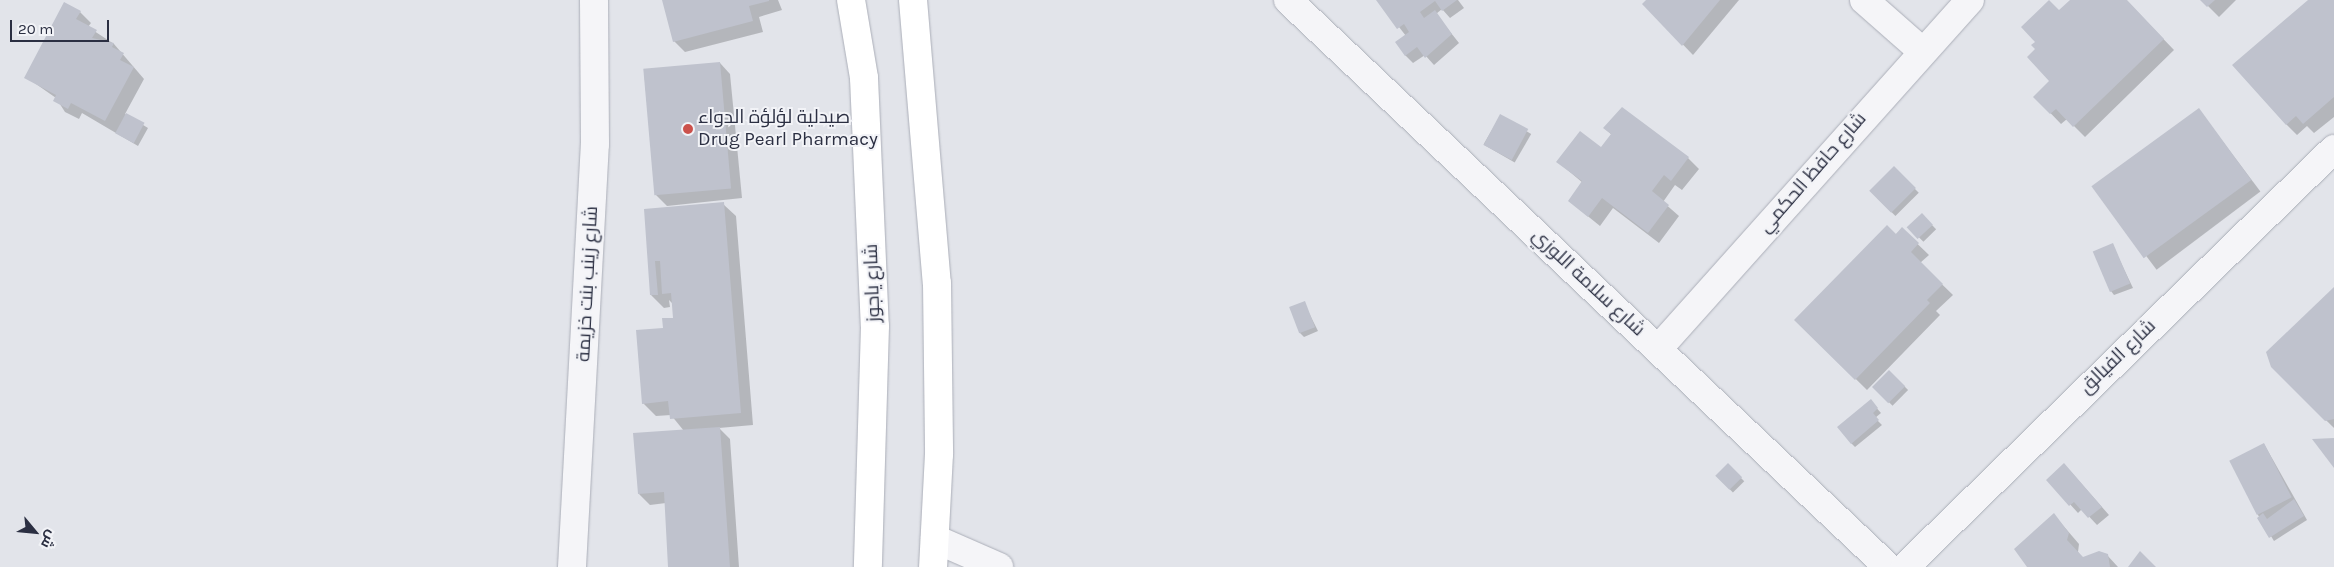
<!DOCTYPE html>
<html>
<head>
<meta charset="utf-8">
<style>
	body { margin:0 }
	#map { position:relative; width:2334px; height:567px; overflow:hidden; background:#e2e4ea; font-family:Karla,Cairo,sans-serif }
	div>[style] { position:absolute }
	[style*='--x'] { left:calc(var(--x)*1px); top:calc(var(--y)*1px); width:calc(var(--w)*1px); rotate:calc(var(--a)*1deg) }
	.shadow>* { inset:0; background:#0003; transform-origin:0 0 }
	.building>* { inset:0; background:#bfc2cd; transform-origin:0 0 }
	.roads { filter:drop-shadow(0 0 1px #abaeb8) drop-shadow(0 0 1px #abaeb8) }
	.minor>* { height:28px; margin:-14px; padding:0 14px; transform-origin:14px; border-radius:14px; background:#f5f5f8 }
	.major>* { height:28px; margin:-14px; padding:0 14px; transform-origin:14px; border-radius:14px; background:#fff }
	.dots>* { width:14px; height:14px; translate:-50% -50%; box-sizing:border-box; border:2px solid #f2f3f7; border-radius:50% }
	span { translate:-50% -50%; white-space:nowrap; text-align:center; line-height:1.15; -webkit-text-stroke:4px #f2f3f7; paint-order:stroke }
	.poi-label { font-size:19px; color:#2b2f42 }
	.left { translate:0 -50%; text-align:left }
	.street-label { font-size:19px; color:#2b2f42 }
	.north { position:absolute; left:10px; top:507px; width:50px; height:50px; -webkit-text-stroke:4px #f2f3f7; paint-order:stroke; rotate:118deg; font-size:14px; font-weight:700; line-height:20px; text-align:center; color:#2b2f42 }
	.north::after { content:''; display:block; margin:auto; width:18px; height:22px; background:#2b2f42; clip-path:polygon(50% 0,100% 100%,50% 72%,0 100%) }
	.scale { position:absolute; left:10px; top:20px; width:99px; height:22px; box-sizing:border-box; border:2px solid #2b2f42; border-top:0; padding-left:6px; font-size:15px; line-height:18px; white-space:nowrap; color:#2b2f42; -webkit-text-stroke:4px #f2f3f7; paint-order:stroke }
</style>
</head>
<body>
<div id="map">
	<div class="shadow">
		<i style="clip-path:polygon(663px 0,778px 0,782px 10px,759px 17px,763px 32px,685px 52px,674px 41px)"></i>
		<i style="clip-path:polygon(1378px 0,1458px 0,1464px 8px,1450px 18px,1442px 9px,1436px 14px,1459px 43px,1434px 65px,1425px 55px,1413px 63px,1405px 55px,1406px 36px)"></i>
		<i style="clip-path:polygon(1647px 0,1739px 0,1693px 55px,1644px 4px)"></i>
		<i style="clip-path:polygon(2072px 0,2126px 0,2174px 50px,2085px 137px,2067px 119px,2061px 124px,2035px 97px,2051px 81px,2037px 49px)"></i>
		<i style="clip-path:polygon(2202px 0,2236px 0,2219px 17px)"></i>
		<i style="clip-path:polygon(2310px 0,2334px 0,2334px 117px,2314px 133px,2307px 126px,2297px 135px,2286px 124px)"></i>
		<i style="clip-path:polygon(80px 12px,91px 23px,88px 27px,114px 44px,144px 79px,125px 114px,148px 128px,138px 146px,82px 113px,79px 119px,65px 112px,56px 98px,26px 77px)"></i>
		<i style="clip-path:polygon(720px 63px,730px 74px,742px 198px,667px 206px,656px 195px,644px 71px)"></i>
		<i style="left:2199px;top:110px;width:102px;height:130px;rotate:53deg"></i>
		<i style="left:1500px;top:116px;width:36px;height:33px;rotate:30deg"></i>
		<i style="clip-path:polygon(1604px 128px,1688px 158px,1699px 169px,1682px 190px,1675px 185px,1663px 202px,1679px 216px,1659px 243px,1613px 208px,1600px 226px,1569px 201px,1583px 183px,1558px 162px,1601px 148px,1612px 135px)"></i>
		<i style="left:1894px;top:168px;width:35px;height:33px;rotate:45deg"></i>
		<i style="clip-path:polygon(723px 204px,736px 216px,753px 425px,719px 428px,730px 439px,739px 567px,670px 567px,666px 503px,650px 505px,639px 494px,684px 431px,671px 415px,656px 416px,643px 403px,664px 329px,674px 319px,673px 304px,669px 300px,670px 307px,664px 308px,651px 295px,645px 210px)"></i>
		<i style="left:1922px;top:215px;width:20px;height:18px;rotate:45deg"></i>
		<i style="clip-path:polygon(1902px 229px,1929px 255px,1920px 263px,1953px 295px,1936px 311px,1940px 315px,1867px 390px,1796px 320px)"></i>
		<i style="clip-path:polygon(2112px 244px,2133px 288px,2114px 295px,2111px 291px)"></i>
		<i style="clip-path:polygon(2334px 289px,2334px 428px,2272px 367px)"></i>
		<i style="clip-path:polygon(1304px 303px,1318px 331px,1304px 337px,1300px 333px)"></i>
		<i style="left:1889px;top:371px;width:27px;height:22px;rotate:45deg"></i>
		<i style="clip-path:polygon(1874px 405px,1881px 413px,1875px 418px,1882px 425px,1855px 447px,1851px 443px)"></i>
		<i style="clip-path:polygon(2264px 444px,2307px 520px,2274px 541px,2258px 515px)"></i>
		<i style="left:1728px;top:465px;width:23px;height:16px;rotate:45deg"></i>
		<i style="clip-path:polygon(2072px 473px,2109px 515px,2097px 525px,2082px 509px,2078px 513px,2048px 480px)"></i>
		<i style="clip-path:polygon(2054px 515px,2079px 544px,2078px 552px,2083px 559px,2107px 555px,2118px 567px,2029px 567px)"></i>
	</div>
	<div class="building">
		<i style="clip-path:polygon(662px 0,769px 0,769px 1px,749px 6px,753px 21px,673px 42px)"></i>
		<i style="clip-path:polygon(1376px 0,1457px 0,1442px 11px,1435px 1px,1420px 12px,1424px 18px,1435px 10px,1452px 34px,1425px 58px,1417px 47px,1405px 56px,1395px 42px,1409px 32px,1404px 24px,1397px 29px)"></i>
		<i style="clip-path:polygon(1646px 0,1720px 0,1682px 46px,1642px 4px)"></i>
		<i style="clip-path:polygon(2049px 0,2059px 10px,2070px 0,2127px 0,2164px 39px,2073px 127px,2056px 109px,2050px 114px,2033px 97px,2049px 81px,2027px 57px,2035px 49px,2031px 45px,2035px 42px,2021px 27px)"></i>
		<i style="clip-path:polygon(2200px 0,2215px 0,2207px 7px)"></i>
		<i style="clip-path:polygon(2308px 0,2334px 0,2334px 97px,2303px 124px,2296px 116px,2286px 125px,2232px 65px)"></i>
		<i style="clip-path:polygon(64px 2px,81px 11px,76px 19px,97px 30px,92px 38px,114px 43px,112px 47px,124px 53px,120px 60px,134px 67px,105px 121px,71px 103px,68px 109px,53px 101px,56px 95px,24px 78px)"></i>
		<i style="left:720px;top:62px;width:127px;height:77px;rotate:85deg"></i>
		<i style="clip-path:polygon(1622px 107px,1689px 157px,1671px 181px,1664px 175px,1652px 191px,1669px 205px,1648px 233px,1602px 198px,1588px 217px,1568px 201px,1582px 181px,1556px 162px,1580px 131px,1601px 147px,1611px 134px,1603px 128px)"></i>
		<i style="left:2199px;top:108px;width:89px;height:133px;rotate:54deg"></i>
		<i style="left:126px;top:113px;width:21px;height:23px;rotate:28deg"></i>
		<i style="left:1500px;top:114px;width:32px;height:35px;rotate:28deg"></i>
		<i style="left:1894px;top:166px;width:31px;height:35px;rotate:45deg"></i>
		<i style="clip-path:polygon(724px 202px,741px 413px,670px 419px,668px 401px,642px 404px,636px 330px,663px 328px,662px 318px,673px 318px,671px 293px,662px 294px,660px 261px,655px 261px,658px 295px,650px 295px,644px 209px)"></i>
		<i style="left:1922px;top:213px;width:16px;height:21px;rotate:47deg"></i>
		<i style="clip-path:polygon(1887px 225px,1896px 234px,1902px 227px,1919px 243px,1911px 252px,1943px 284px,1927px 300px,1930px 303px,1855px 380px,1794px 320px)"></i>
		<i style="left:2113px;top:243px;width:44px;height:22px;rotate:67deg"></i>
		<i style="clip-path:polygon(2334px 287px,2334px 419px,2325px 421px,2271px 367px,2266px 352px)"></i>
		<i style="left:1305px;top:301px;width:28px;height:17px;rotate:69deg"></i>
		<i style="left:1889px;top:370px;width:23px;height:24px;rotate:45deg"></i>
		<i style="clip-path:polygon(1871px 399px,1878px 408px,1873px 413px,1879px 420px,1851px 444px,1837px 427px)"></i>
		<i style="clip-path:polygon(720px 427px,730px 567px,668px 567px,664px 492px,638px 494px,633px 433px)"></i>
		<i style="clip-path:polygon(2334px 438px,2334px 468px,2312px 439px)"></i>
		<i style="left:2264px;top:443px;width:61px;height:39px;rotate:63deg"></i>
		<i style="left:1728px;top:463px;width:20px;height:18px;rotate:45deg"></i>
		<i style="clip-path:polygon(2064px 463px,2102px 507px,2088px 518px,2074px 502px,2069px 506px,2046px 480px)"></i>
		<i style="clip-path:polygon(2294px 499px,2304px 516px,2269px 538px,2257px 518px,2263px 513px,2267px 519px)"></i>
		<i style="clip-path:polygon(2054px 513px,2069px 533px,2067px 540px,2083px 557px,2099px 551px,2108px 554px,2110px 567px,2027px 567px,2014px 549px)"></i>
		<i style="clip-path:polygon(2140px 551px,2156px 567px,2128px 567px)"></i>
	</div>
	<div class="roads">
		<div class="minor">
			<i style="--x:1288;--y:0;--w:826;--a:43.38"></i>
			<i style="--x:1864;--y:0;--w:76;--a:41.3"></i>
			<i style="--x:1658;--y:349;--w:468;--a:-48.2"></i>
			<i style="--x:935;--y:539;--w:70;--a:23.6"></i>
			<i style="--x:572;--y:567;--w:424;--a:-86.9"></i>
			<i style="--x:595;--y:144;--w:144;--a:-90.4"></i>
			<i style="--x:1905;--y:567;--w:599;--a:-44.26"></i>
		</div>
		<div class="major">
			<i style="--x:851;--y:0;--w:79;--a:80.5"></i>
			<i style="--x:864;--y:78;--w:248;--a:87.5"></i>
			<i style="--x:875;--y:326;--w:241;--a:91.7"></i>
			<i style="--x:913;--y:0;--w:284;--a:85.2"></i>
			<i style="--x:937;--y:283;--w:171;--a:89.3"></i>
			<i style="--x:939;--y:454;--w:113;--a:93"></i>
		</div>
	</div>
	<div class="dots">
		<i style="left:688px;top:129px;background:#cb514b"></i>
	</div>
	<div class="poi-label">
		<span class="left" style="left:698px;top:129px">صيدلية لؤلؤة الدواء<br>Drug Pearl Pharmacy</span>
	</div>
	<div class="street-label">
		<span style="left:1813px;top:173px;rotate:-49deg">شارع حافظ الحكمي</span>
		<span style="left:873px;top:283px;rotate:-92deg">شارع ياجوز</span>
		<span style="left:1588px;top:283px;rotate:43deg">شارع سلامة اللوزي</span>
		<span style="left:588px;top:284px;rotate:-87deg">شارع زينب بنت خزيمة</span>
		<span style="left:2118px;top:357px;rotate:-44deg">شارع الفيالق</span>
	</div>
	<div class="north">ش</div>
	<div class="scale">20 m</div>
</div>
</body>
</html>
